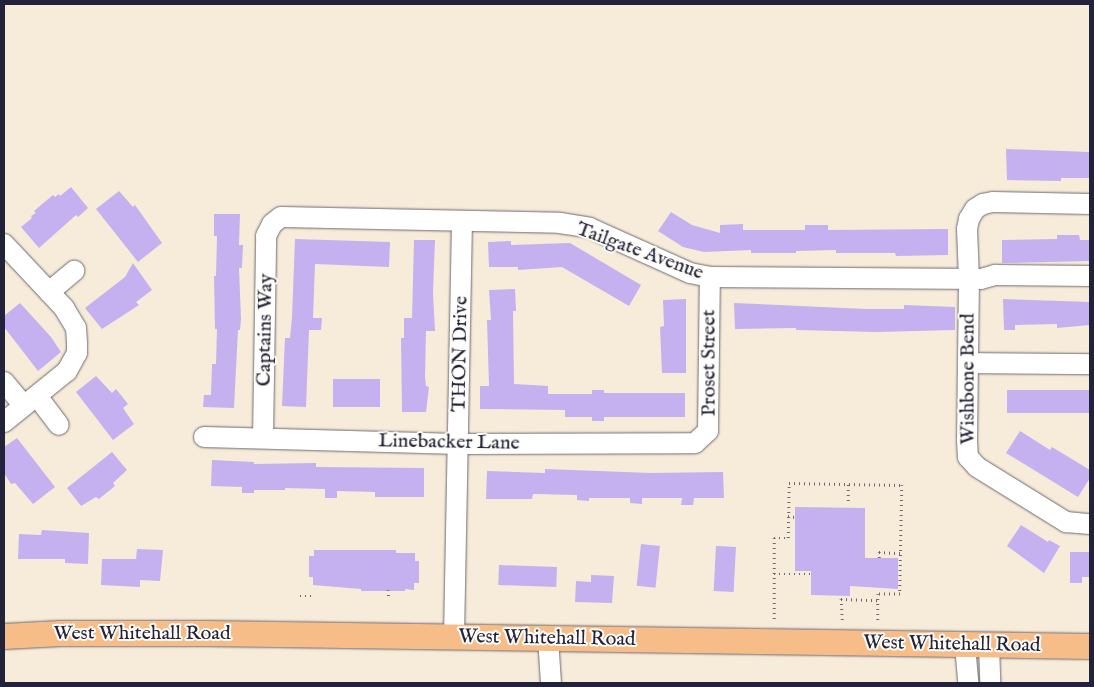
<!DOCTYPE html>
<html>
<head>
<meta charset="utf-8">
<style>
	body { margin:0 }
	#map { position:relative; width:1094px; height:687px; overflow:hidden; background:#f7ecd9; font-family:"IM FELL English",serif }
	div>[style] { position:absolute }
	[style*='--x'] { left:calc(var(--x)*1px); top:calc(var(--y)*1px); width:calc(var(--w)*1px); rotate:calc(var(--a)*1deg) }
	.building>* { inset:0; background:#c5b0f0; transform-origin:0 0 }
	.path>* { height:2.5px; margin-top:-1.25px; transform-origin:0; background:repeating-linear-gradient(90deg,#6d6972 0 1px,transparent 0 5px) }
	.roads { filter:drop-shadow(0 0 1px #6d6972) drop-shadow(0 0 1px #6d6972) }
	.minor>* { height:20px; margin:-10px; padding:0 10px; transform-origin:10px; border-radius:10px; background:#fff }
	.major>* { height:25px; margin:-12.5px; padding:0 12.5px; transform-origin:12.5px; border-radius:12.5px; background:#f7bd88 }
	span { translate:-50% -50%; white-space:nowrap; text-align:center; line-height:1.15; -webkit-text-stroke:4px #fdfcf7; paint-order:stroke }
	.street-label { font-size:20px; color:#22223b }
	.frame { position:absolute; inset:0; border:5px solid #22223b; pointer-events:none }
</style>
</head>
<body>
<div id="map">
	<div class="building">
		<i style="clip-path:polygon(1006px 149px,1089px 152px,1089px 178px,1061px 178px,1061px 181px,1007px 180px)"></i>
		<i style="clip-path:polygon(71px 187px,88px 208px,78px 217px,76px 215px,39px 248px,21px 227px,32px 218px,31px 216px,36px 213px,34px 211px,53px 195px,55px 197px,59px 194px,60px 196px)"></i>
		<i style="clip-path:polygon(119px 191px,133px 207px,135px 205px,162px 243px,138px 262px,96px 209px)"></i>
		<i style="clip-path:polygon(671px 212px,692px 225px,720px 233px,720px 225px,743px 224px,743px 230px,805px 230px,805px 225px,828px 225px,828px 230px,948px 229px,948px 255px,896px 256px,895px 253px,836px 253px,836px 250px,796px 251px,796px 253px,751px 253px,751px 250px,704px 252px,683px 247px,658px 231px)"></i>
		<i style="clip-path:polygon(214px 214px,240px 214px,239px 245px,243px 245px,242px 268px,239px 268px,241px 319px,240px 330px,238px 330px,234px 408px,203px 407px,204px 395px,211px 395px,212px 364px,216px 364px,217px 329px,215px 329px,214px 276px,216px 276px,217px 236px,214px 236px)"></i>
		<i style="clip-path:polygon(1057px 235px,1079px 235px,1080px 240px,1090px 240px,1090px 261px,1002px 263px,1002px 240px,1057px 239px)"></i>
		<i style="clip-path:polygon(295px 239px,390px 242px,389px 267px,315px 264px,313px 318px,322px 318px,321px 330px,309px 330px,306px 407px,282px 406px,285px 338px,290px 338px,292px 317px)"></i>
		<i style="clip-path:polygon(414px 240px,435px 240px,433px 293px,435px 331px,426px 331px,425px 376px,426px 386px,429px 387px,426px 412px,402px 412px,401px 338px,404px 338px,404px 318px,412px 318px)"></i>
		<i style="clip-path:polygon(511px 241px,511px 245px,570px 243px,641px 285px,629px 306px,562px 267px,518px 270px,518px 267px,489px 267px,488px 242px)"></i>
		<i style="clip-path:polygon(133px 263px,152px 290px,136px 302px,139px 305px,102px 329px,85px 308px,125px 277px)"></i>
		<i style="clip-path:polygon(515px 289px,516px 311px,513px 311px,514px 384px,548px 386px,548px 394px,592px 394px,592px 390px,604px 390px,604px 393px,685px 393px,685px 417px,604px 417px,604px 421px,592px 421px,592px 417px,565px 417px,565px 410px,480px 409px,480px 386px,489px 386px,487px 320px,491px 320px,489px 290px)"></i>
		<i style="clip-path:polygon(686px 299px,686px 373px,662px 373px,660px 327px,664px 326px,663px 300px)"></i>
		<i style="clip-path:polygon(1003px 299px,1090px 302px,1090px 325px,1057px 328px,1057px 324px,1015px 325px,1015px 330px,1004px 330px)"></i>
		<i style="clip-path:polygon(20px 303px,51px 337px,61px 352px,38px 371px,4px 327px,4px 316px)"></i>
		<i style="clip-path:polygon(734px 303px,866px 309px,904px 309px,904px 305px,955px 307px,955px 330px,877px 332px,796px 330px,796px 328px,735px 329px)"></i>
		<i style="clip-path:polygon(96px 376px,112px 393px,116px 389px,128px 404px,123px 408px,134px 424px,113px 440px,76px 392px)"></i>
		<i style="left:380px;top:379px;width:28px;height:47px;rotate:90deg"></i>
		<i style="left:1007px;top:390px;width:83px;height:23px"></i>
		<i style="clip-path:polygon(1020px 431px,1050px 450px,1052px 447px,1090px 470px,1090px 478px,1078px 497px,1006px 453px)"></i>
		<i style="clip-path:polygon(17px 438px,55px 487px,33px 504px,15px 483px,11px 484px,4px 473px,4px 447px)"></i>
		<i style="clip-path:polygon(112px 452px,127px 470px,113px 483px,115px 486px,99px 499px,96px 497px,81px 506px,67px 488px)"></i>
		<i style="clip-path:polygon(212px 460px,254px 462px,254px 464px,316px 463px,316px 467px,424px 468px,424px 497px,375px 497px,375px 492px,337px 491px,337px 498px,325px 498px,325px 489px,285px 488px,285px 490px,254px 490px,254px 493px,242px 493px,242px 487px,211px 486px)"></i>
		<i style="clip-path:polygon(545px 469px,651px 473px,723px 472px,724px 498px,694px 498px,693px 505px,681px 505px,682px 498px,642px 498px,642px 504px,630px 503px,630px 498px,589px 498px,589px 501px,577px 500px,577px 495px,533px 494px,532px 499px,486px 499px,487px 471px,545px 473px)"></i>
		<i style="clip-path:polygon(795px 507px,865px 508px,865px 558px,898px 558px,898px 589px,850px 586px,850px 596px,811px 595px,811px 571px,795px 571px)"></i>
		<i style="clip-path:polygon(1021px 525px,1048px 542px,1049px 540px,1060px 546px,1044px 573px,1007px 546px)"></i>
		<i style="clip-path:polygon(42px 530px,89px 533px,88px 564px,65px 563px,65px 559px,18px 559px,19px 534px,41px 535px)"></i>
		<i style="left:641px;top:544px;width:19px;height:42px;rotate:6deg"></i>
		<i style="left:716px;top:546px;width:20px;height:45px;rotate:3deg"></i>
		<i style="clip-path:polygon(137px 549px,163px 550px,160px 581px,140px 580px,140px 587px,101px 585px,102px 559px,136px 559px)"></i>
		<i style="clip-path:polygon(314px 550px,396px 550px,396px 553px,415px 553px,415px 561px,419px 561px,419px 583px,414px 583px,414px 590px,405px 589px,405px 591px,361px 591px,361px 589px,313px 585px,313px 577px,309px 577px,309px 556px,314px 556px)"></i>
		<i style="clip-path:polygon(1070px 552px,1090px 552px,1090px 577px,1082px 577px,1082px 583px,1070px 583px)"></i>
		<i style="left:499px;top:565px;width:58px;height:20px;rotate:2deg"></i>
		<i style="clip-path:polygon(591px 575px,614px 576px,612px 603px,575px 602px,576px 581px,591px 582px)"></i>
	</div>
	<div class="path">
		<i style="--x:848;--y:501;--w:17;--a:-90"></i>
		<i style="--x:788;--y:516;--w:7;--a:8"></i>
		<i style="--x:879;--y:558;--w:6;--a:-90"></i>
		<i style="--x:879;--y:552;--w:22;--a:3"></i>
		<i style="--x:774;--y:574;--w:37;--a:0"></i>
		<i style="--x:388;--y:590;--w:8;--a:83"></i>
		<i style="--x:300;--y:596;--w:11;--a:0"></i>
		<i style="--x:774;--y:619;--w:81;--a:-90"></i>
		<i style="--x:774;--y:538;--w:14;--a:0"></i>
		<i style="--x:788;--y:538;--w:55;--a:-89"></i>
		<i style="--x:789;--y:483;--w:113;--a:1"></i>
		<i style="--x:902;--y:485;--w:109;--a:91.1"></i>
		<i style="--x:900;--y:594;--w:22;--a:180"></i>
		<i style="--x:878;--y:594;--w:27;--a:90"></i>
		<i style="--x:842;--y:620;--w:21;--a:-93"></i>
		<i style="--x:841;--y:599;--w:37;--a:2"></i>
	</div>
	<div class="roads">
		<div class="minor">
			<i style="--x:1090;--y:204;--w:97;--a:-178.8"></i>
			<i style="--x:993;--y:202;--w:10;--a:169"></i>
			<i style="--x:983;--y:204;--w:9;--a:148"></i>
			<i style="--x:975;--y:209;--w:12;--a:121"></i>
			<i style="--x:969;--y:219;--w:10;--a:101"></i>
			<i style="--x:967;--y:229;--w:50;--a:87.7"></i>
			<i style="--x:969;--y:279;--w:161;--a:90.7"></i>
			<i style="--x:967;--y:440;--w:17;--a:87"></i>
			<i style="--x:968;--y:457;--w:13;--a:48"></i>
			<i style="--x:977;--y:467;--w:105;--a:31.7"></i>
			<i style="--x:1066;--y:522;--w:24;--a:5"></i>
			<i style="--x:4;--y:244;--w:88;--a:46.8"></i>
			<i style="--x:64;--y:308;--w:23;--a:59"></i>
			<i style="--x:76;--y:328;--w:16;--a:86"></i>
			<i style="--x:77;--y:344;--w:9;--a:90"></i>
			<i style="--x:77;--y:353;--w:21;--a:119"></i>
			<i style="--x:67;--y:371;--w:81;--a:141"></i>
			<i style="--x:49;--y:292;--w:33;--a:-40"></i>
			<i style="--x:968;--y:363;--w:122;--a:0.5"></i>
			<i style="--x:4;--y:382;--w:31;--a:50"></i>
			<i style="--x:37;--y:396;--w:36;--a:53"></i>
			<i style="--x:204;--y:437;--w:255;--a:1.6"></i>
			<i style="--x:459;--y:444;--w:236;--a:-0.2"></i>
			<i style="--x:695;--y:443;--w:18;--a:-43"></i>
			<i style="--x:708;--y:431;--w:154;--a:-89.3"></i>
			<i style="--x:263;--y:438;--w:202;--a:-89.1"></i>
			<i style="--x:266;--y:236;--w:13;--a:-63"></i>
			<i style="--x:272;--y:224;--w:11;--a:-38"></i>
			<i style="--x:281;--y:217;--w:279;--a:1.2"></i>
			<i style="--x:560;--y:223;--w:30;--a:9"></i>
			<i style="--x:590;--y:228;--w:110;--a:24.2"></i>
			<i style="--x:690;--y:273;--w:20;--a:11"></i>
			<i style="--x:710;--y:277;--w:271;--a:0.4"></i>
			<i style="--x:981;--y:279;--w:15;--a:-16"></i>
			<i style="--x:995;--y:275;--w:95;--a:0.6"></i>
			<i style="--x:454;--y:637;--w:416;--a:-88.9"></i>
			<i style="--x:548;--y:638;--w:45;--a:86.2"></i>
			<i style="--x:965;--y:645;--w:38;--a:85"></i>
			<i style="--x:989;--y:645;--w:38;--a:88"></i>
		</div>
		<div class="major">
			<i style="--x:4;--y:636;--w:56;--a:-3.1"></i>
			<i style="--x:60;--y:633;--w:146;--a:0"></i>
			<i style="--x:206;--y:633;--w:884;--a:0.84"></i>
		</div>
	</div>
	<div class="street-label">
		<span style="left:640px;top:251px;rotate:20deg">Tailgate Avenue</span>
		<span style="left:265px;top:330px;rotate:-89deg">Captains Way</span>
		<span style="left:460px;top:354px;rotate:-89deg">THON Drive</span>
		<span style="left:709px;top:363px;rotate:-90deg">Proset Street</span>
		<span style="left:968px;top:379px;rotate:-90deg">Wishbone Bend</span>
		<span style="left:449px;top:442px;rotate:1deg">Linebacker Lane</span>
		<span style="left:142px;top:633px">West Whitehall Road</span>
		<span style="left:547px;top:638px;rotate:1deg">West Whitehall Road</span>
		<span style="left:952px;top:644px;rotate:1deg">West Whitehall Road</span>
	</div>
	<div class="frame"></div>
</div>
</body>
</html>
